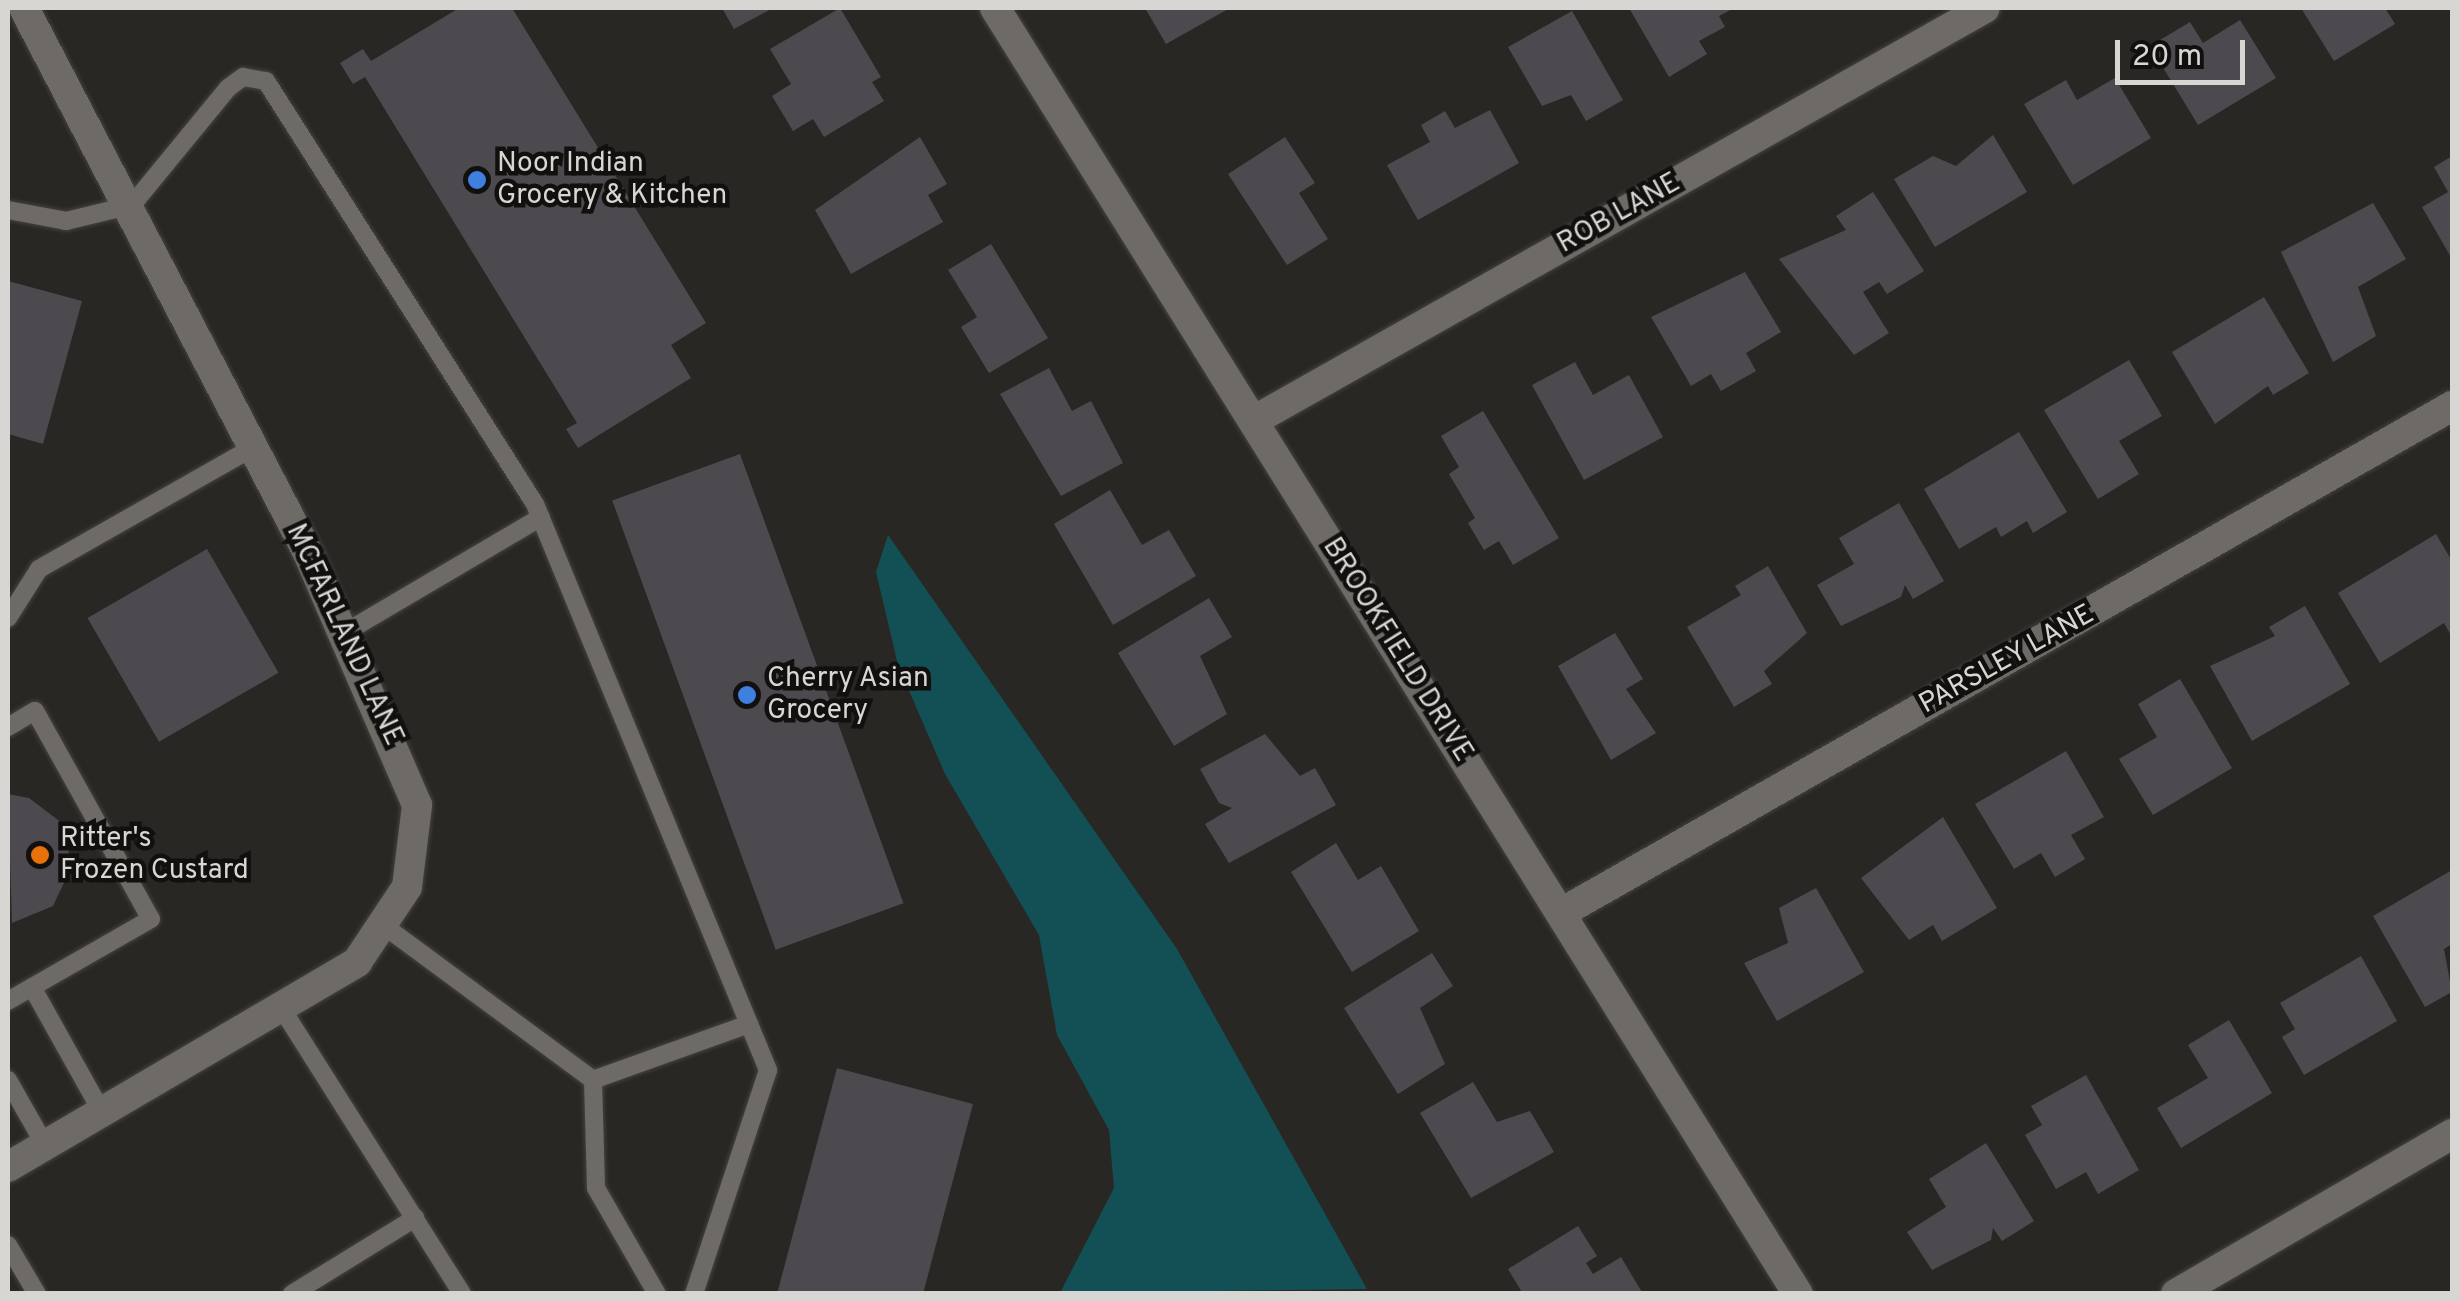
<!DOCTYPE html>
<html>
<head>
<meta charset="utf-8">
<style>
	body { margin:0 }
	#map { position:relative; width:2460px; height:1301px; overflow:hidden; background:#292723; font-family:Overpass,sans-serif }
	div>[style] { position:absolute }
	[style*='--x'] { left:calc(var(--x)*1px); top:calc(var(--y)*1px); width:calc(var(--w)*1px); rotate:calc(var(--a)*1deg) }
	.water>* { inset:0; background:#135056 }
	.building>* { inset:0; background:#4c4a4e; transform-origin:0 0 }
	.roads { filter:drop-shadow(0 0 2px #454340) drop-shadow(0 0 2px #454340) }
	.service>* { height:18px; margin:-9px; padding:0 9px; transform-origin:9px; border-radius:9px; background:#6e6b67 }
	.minor>* { height:30px; margin:-15px; padding:0 15px; transform-origin:15px; border-radius:15px; background:#6e6b67 }
	.tertiary>* { height:30px; margin:-15px; padding:0 15px; transform-origin:15px; border-radius:15px; background:#6e6b67 }
	.dots>* { width:28px; height:28px; translate:-50% -50%; box-sizing:border-box; border:5px solid #11100e; border-radius:50% }
	span { translate:-50% -50%; white-space:nowrap; text-align:center; line-height:1.15; -webkit-text-stroke:9px #11100e; paint-order:stroke }
	.poi-label { font-size:28px; color:#d7d6d3 }
	.left { translate:0 -50%; text-align:left }
	.street-label { font-size:28px; color:#d7d6d3 }
	.frame { position:absolute; inset:0; border:10px solid #d7d6d3; pointer-events:none }
	.scale { position:absolute; left:2115px; top:40px; width:130px; height:45px; box-sizing:border-box; border:5px solid #d7d6d3; border-top:0; padding-left:12px; font-size:30px; line-height:35px; white-space:nowrap; color:#d7d6d3; -webkit-text-stroke:8px #11100e; paint-order:stroke }
</style>
</head>
<body>
<div id="map">
	<div class="water">
		<i style="clip-path:polygon(888px 535px,1177px 949px,1367px 1289px,1060px 1293px,1114px 1188px,1109px 1130px,1057px 1035px,1039px 935px,945px 774px,898px 665px,876px 572px)"></i>
	</div>
	<div class="building">
		<i style="clip-path:polygon(459px 8px,512px 8px,706px 323px,671px 345px,691px 378px,578px 448px,566px 429px,577px 423px,365px 77px,353px 84px,340px 63px,363px 49px,371px 61px)"></i>
		<i style="clip-path:polygon(722px 8px,773px 8px,734px 29px)"></i>
		<i style="clip-path:polygon(840px 8px,881px 77px,872px 82px,884px 101px,824px 137px,813px 119px,793px 131px,772px 96px,791px 84px,770px 49px)"></i>
		<i style="clip-path:polygon(1145px 8px,1230px 8px,1166px 44px)"></i>
		<i style="clip-path:polygon(1629px 8px,1734px 8px,1719px 16px,1725px 27px,1699px 41px,1707px 54px,1669px 77px)"></i>
		<i style="clip-path:polygon(2301px 8px,2385px 8px,2395px 24px,2334px 61px)"></i>
		<i style="clip-path:polygon(1572px 11px,1623px 100px,1586px 121px,1571px 95px,1542px 106px,1508px 47px)"></i>
		<i style="clip-path:polygon(2240px 20px,2276px 78px,2198px 125px,2150px 46px,2190px 22px,2203px 43px)"></i>
		<i style="clip-path:polygon(2115px 78px,2151px 138px,2073px 185px,2024px 104px,2066px 80px,2077px 100px)"></i>
		<i style="clip-path:polygon(1490px 110px,1519px 163px,1418px 220px,1387px 165px,1430px 142px,1421px 125px,1445px 111px,1455px 128px)"></i>
		<i style="clip-path:polygon(1993px 135px,2027px 192px,1935px 247px,1894px 179px,1933px 156px,1956px 166px)"></i>
		<i style="clip-path:polygon(920px 137px,947px 184px,928px 195px,943px 222px,851px 274px,815px 210px)"></i>
		<i style="clip-path:polygon(1285px 137px,1315px 183px,1299px 193px,1328px 239px,1287px 265px,1228px 174px)"></i>
		<i style="clip-path:polygon(2452px 156px,2452px 259px,2422px 207px,2448px 192px,2434px 167px)"></i>
		<i style="clip-path:polygon(1873px 192px,1924px 271px,1887px 294px,1879px 282px,1863px 292px,1889px 333px,1854px 355px,1779px 259px,1846px 230px,1836px 216px)"></i>
		<i style="clip-path:polygon(2373px 203px,2406px 259px,2358px 287px,2376px 336px,2333px 362px,2281px 252px)"></i>
		<i style="clip-path:polygon(991px 244px,1048px 338px,989px 373px,961px 327px,977px 317px,948px 270px)"></i>
		<i style="clip-path:polygon(1745px 272px,1781px 332px,1746px 353px,1756px 371px,1721px 391px,1711px 374px,1691px 386px,1651px 317px)"></i>
		<i style="clip-path:polygon(8px 281px,82px 301px,43px 444px,8px 434px)"></i>
		<i style="clip-path:polygon(2264px 297px,2309px 373px,2273px 395px,2268px 386px,2215px 424px,2172px 352px)"></i>
		<i style="clip-path:polygon(2129px 360px,2162px 416px,2119px 441px,2139px 474px,2098px 499px,2044px 410px)"></i>
		<i style="clip-path:polygon(1575px 362px,1593px 395px,1629px 375px,1663px 437px,1584px 480px,1532px 385px)"></i>
		<i style="clip-path:polygon(1049px 368px,1072px 411px,1091px 401px,1123px 463px,1061px 496px,1000px 394px)"></i>
		<i style="clip-path:polygon(1483px 411px,1559px 538px,1513px 565px,1499px 541px,1484px 550px,1468px 523px,1475px 518px,1449px 474px,1459px 467px,1441px 436px)"></i>
		<i style="clip-path:polygon(2019px 432px,2067px 512px,2033px 533px,2027px 521px,2001px 537px,1996px 527px,1959px 549px,1924px 489px)"></i>
		<i style="left:740px;top:454px;width:478px;height:136px;rotate:70deg"></i>
		<i style="clip-path:polygon(1110px 490px,1142px 545px,1169px 530px,1196px 576px,1113px 625px,1054px 524px)"></i>
		<i style="clip-path:polygon(1899px 503px,1944px 581px,1913px 599px,1905px 585px,1901px 597px,1841px 626px,1817px 585px,1854px 564px,1839px 538px)"></i>
		<i style="clip-path:polygon(2436px 534px,2452px 561px,2452px 637px,2444px 623px,2380px 663px,2338px 593px)"></i>
		<i style="left:207px;top:549px;width:143px;height:138px;rotate:60deg"></i>
		<i style="clip-path:polygon(1768px 566px,1807px 633px,1764px 671px,1772px 684px,1734px 707px,1687px 627px,1741px 595px,1735px 586px)"></i>
		<i style="clip-path:polygon(1209px 598px,1232px 637px,1200px 656px,1227px 714px,1174px 746px,1118px 653px)"></i>
		<i style="clip-path:polygon(2305px 606px,2350px 684px,2252px 741px,2210px 666px,2275px 636px,2269px 627px)"></i>
		<i style="clip-path:polygon(1615px 633px,1643px 679px,1626px 689px,1656px 733px,1611px 760px,1558px 666px)"></i>
		<i style="clip-path:polygon(2180px 679px,2232px 768px,2153px 815px,2119px 759px,2157px 737px,2138px 704px)"></i>
		<i style="clip-path:polygon(1265px 734px,1300px 776px,1315px 768px,1336px 805px,1229px 863px,1205px 824px,1232px 808px,1219px 803px,1200px 769px)"></i>
		<i style="clip-path:polygon(2066px 751px,2104px 817px,2071px 835px,2085px 859px,2055px 877px,2041px 853px,2014px 869px,1975px 804px)"></i>
		<i style="clip-path:polygon(8px 794px,29px 798px,62px 823px,72px 866px,53px 906px,12px 923px)"></i>
		<i style="clip-path:polygon(1943px 817px,1997px 908px,1942px 941px,1933px 925px,1909px 940px,1861px 878px)"></i>
		<i style="clip-path:polygon(1336px 843px,1358px 880px,1381px 866px,1419px 931px,1352px 972px,1291px 872px)"></i>
		<i style="clip-path:polygon(2452px 870px,2452px 944px,2444px 949px,2452px 992px,2425px 1007px,2373px 916px)"></i>
		<i style="clip-path:polygon(1816px 888px,1864px 972px,1777px 1021px,1744px 963px,1788px 943px,1779px 908px)"></i>
		<i style="clip-path:polygon(1432px 953px,1453px 986px,1420px 1008px,1445px 1064px,1398px 1094px,1344px 1008px)"></i>
		<i style="clip-path:polygon(2361px 956px,2397px 1021px,2304px 1075px,2282px 1037px,2295px 1029px,2280px 1003px)"></i>
		<i style="clip-path:polygon(2229px 1020px,2272px 1093px,2181px 1148px,2157px 1108px,2208px 1078px,2188px 1045px)"></i>
		<i style="clip-path:polygon(837px 1068px,973px 1104px,923px 1294px,777px 1294px)"></i>
		<i style="clip-path:polygon(2086px 1075px,2139px 1170px,2098px 1194px,2086px 1172px,2056px 1189px,2025px 1135px,2042px 1125px,2031px 1106px)"></i>
		<i style="clip-path:polygon(1473px 1082px,1497px 1122px,1530px 1111px,1554px 1152px,1471px 1198px,1420px 1113px)"></i>
		<i style="clip-path:polygon(1986px 1143px,2034px 1221px,2002px 1241px,1993px 1228px,1991px 1240px,1932px 1270px,1907px 1232px,1946px 1207px,1929px 1179px)"></i>
		<i style="clip-path:polygon(1578px 1226px,1597px 1256px,1586px 1263px,1593px 1274px,1621px 1257px,1643px 1294px,1523px 1294px,1508px 1269px)"></i>
	</div>
	<div class="roads">
		<div class="service">
			<i style="--x:8;--y:210;--w:59;--a:10.7"></i>
			<i style="--x:66;--y:221;--w:68;--a:-13.6"></i>
			<i style="--x:132;--y:205;--w:151;--a:-50.6"></i>
			<i style="--x:228;--y:88;--w:19;--a:-36"></i>
			<i style="--x:243;--y:77;--w:23;--a:10"></i>
			<i style="--x:266;--y:81;--w:501;--a:57.55"></i>
			<i style="--x:535;--y:504;--w:562;--a:67.63"></i>
			<i style="--x:749;--y:1024;--w:166;--a:160.3"></i>
			<i style="--x:593;--y:1080;--w:255;--a:-143.6"></i>
			<i style="--x:8;--y:618;--w:58;--a:-57.7"></i>
			<i style="--x:39;--y:569;--w:247;--a:-29.6"></i>
			<i style="--x:346;--y:632;--w:226;--a:-30.5"></i>
			<i style="--x:8;--y:727;--w:31;--a:-31"></i>
			<i style="--x:35;--y:711;--w:238;--a:60.9"></i>
			<i style="--x:151;--y:919;--w:165;--a:150.2"></i>
			<i style="--x:32;--y:987;--w:143;--a:60.8"></i>
			<i style="--x:284;--y:1012;--w:333;--a:57.7"></i>
			<i style="--x:8;--y:1080;--w:75;--a:60.4"></i>
			<i style="--x:593;--y:1080;--w:108;--a:88.4"></i>
			<i style="--x:596;--y:1188;--w:122;--a:60.1"></i>
			<i style="--x:8;--y:1245;--w:57;--a:59.4"></i>
			<i style="--x:292;--y:1294;--w:145;--a:-31.7"></i>
			<i style="--x:694;--y:1294;--w:236;--a:-71.7"></i>
			<i style="--x:768;--y:1070;--w:50;--a:-112.4"></i>
		</div>
		<div class="minor">
			<i style="--x:995;--y:8;--w:1516;--a:58.02"></i>
			<i style="--x:1253;--y:421;--w:840;--a:-29.43"></i>
			<i style="--x:1561;--y:913;--w:1025;--a:-29.64"></i>
			<i style="--x:2176;--y:1294;--w:319;--a:-30.1"></i>
		</div>
		<div class="tertiary">
			<i style="--x:8;--y:1167;--w:405;--a:-30.4"></i>
			<i style="--x:357;--y:962;--w:90;--a:-56.3"></i>
			<i style="--x:407;--y:887;--w:83;--a:-83"></i>
			<i style="--x:417;--y:805;--w:275;--a:-113.4"></i>
			<i style="--x:308;--y:553;--w:615;--a:-117.52"></i>
		</div>
	</div>
	<div class="dots">
		<i style="left:477px;top:180px;background:#3f7fe0"></i>
		<i style="left:747px;top:695px;background:#3f7fe0"></i>
		<i style="left:40px;top:855px;background:#e8710a"></i>
	</div>
	<div class="poi-label">
		<span class="left" style="left:497px;top:180px">Noor Indian<br>Grocery &amp; Kitchen</span>
		<span class="left" style="left:767px;top:695px">Cherry Asian<br>Grocery</span>
		<span class="left" style="left:60px;top:855px">Ritter's<br>Frozen Custard</span>
	</div>
	<div class="street-label">
		<span style="left:1619px;top:214px;rotate:-29deg">ROB LANE</span>
		<span style="left:344px;top:635px;rotate:65deg">MCFARLAND LANE</span>
		<span style="left:1397px;top:650px;rotate:58deg">BROOKFIELD DRIVE</span>
		<span style="left:2007px;top:660px;rotate:-29deg">PARSLEY LANE</span>
	</div>
	<div class="frame"></div>
	<div class="scale">20 m</div>
</div>
</body>
</html>
